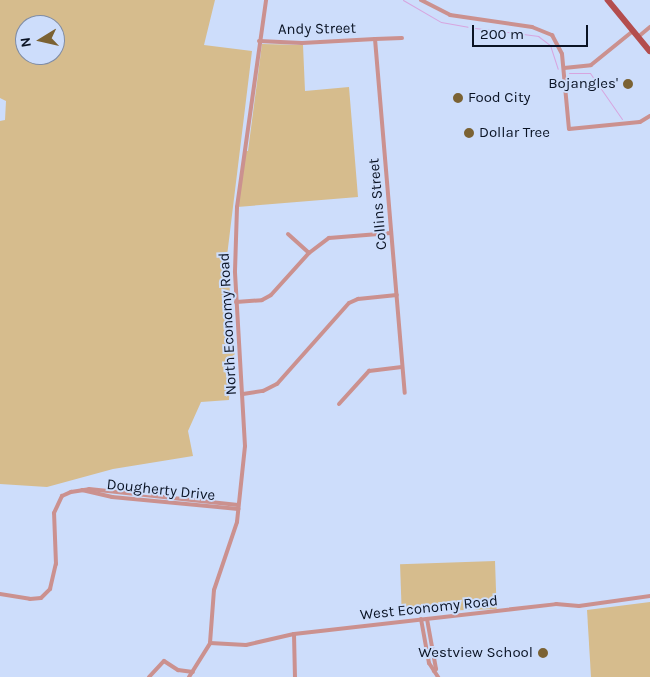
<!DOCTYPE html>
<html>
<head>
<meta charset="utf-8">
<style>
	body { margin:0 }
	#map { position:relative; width:650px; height:677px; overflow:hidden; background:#cdddfb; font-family:Karla,sans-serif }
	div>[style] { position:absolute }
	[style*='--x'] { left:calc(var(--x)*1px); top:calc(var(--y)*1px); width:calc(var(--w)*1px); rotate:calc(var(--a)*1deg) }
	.green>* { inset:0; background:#d6bc8d; transform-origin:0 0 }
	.stream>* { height:1px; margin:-0.5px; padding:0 0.5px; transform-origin:0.5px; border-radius:0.5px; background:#d7a5df }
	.minor>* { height:4px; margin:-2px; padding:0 2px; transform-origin:2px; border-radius:2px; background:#cb918f }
	.primary>* { height:5.5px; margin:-2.75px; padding:0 2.75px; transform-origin:2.75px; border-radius:2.75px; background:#b34d4e }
	.dots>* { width:14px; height:14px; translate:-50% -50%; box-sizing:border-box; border:2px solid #cdddfb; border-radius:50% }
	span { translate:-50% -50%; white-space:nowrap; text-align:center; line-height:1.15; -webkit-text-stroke:4px #cdddfb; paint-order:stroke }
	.street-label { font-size:15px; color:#0a1324 }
	.poi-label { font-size:15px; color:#0a1324 }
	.right { translate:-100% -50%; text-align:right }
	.left { translate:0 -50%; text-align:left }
	.north { position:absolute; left:15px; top:15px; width:50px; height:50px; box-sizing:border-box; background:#cdddfb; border:1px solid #7f8ca5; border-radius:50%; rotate:261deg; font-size:14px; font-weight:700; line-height:20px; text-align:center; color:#0a1324 }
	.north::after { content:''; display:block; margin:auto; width:18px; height:22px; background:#7b6233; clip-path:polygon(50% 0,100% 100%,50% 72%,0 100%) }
	.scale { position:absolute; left:472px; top:25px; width:116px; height:22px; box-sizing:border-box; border:2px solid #0a1324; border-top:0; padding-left:6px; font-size:15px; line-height:18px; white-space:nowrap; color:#0a1324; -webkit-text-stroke:4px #cdddfb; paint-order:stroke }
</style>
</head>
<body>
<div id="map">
	<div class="green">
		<i style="clip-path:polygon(evenodd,0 0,215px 0,204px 45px,252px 51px,227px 256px,235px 354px,231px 357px,229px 400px,201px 402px,188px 431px,193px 456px,113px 469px,47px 487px,0 484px,0 121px,5px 120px,6px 101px,0 98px,0 0,25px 25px,55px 25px,55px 55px,25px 55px,25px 25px)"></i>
		<i style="clip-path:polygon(262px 44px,303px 45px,305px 91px,349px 87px,358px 197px,237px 207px,244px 151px,248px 151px)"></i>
		<i style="left:495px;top:561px;width:48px;height:95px;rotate:88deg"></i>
		<i style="clip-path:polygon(650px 602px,650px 677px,591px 677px,587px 610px)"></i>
	</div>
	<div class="stream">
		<i style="--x:403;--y:0;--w:44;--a:30.1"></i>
		<i style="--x:441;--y:22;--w:27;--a:10"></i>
		<i style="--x:475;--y:28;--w:64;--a:7.2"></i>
		<i style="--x:538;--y:36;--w:15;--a:37"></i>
		<i style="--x:550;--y:45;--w:25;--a:72"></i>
		<i style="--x:569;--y:73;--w:21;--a:0"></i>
		<i style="--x:590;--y:73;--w:56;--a:55.2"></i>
	</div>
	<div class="minor">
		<i style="--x:421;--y:0;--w:33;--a:27"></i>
		<i style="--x:450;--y:15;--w:83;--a:8.3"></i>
		<i style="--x:532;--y:27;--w:22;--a:22"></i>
		<i style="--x:552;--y:35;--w:21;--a:62"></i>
		<i style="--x:562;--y:54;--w:75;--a:84.7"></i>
		<i style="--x:569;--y:129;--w:71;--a:-5.6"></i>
		<i style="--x:640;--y:122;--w:12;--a:-31"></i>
		<i style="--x:638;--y:37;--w:16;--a:-40"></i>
		<i style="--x:402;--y:38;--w:27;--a:178"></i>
		<i style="--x:375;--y:39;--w:355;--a:85.2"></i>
		<i style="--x:259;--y:41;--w:43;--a:2.7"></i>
		<i style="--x:302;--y:43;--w:73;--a:-3.1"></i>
		<i style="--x:564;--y:68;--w:27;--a:-6"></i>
		<i style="--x:591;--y:65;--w:54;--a:-39"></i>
		<i style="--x:288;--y:234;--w:28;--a:42"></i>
		<i style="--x:236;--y:302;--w:26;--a:-4"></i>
		<i style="--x:262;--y:300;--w:10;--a:-29"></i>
		<i style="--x:271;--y:295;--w:57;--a:-47.9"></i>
		<i style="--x:309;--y:253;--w:25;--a:-37"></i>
		<i style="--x:329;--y:238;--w:62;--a:-4.6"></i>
		<i style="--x:243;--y:394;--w:20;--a:-9"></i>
		<i style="--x:263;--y:391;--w:16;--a:-27"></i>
		<i style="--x:277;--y:384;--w:108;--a:-48.4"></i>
		<i style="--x:349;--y:303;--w:10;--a:-24"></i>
		<i style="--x:358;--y:299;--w:39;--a:-6"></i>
		<i style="--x:339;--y:404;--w:45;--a:-47.7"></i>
		<i style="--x:369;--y:371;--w:33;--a:-7"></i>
		<i style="--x:82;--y:490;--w:31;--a:13"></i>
		<i style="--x:112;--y:497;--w:127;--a:5.4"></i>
		<i style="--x:0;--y:594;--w:30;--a:9"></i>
		<i style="--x:30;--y:599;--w:11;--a:-5"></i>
		<i style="--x:41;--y:598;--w:13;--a:-45"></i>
		<i style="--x:50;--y:589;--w:26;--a:-77"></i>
		<i style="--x:56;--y:564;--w:51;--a:-92.2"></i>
		<i style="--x:54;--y:513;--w:19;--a:-65"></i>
		<i style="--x:62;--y:496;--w:10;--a:-24"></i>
		<i style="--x:71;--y:492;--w:18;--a:-9"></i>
		<i style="--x:89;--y:489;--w:150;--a:6.1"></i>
		<i style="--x:421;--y:619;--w:45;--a:79.7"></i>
		<i style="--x:429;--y:663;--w:17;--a:57"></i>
		<i style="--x:427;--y:619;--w:51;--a:79.8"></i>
		<i style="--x:436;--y:669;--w:3;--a:135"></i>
		<i style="--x:294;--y:634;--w:43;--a:88.7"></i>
		<i style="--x:210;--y:643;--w:36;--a:3"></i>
		<i style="--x:246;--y:645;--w:49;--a:-12.9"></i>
		<i style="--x:294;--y:634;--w:264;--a:-6.5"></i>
		<i style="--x:556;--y:604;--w:23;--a:5"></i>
		<i style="--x:579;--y:606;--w:72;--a:-8"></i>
		<i style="--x:149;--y:677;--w:22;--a:-47"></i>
		<i style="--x:164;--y:661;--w:17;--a:33"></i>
		<i style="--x:178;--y:670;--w:15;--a:8"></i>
		<i style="--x:189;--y:677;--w:40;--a:-58"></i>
		<i style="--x:210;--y:643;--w:53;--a:-85.7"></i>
		<i style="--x:214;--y:590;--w:72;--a:-71.3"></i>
		<i style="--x:237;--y:522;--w:76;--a:-84"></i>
		<i style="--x:245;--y:446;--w:175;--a:-93.3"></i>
		<i style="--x:235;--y:271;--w:64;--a:-88.2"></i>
		<i style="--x:237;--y:207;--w:209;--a:-82"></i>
	</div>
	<div class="primary">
		<i style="--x:608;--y:0;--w:66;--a:50.5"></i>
	</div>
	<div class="dots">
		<i style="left:628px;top:84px;background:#7b6233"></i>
		<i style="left:458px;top:98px;background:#7b6233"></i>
		<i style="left:469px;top:133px;background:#7b6233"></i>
		<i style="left:543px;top:653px;background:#7b6233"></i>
	</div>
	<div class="street-label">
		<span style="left:317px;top:29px;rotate:-1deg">Andy Street</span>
		<span style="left:378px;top:204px;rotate:-95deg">Collins Street</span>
		<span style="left:228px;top:324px;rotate:-93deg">North Economy Road</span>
		<span style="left:161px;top:490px;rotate:6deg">Dougherty Drive</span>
		<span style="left:429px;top:608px;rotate:-6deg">West Economy Road</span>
	</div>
	<div class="poi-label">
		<span class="right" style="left:618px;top:84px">Bojangles'</span>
		<span class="left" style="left:468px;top:98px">Food City</span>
		<span class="left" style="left:479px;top:133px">Dollar Tree</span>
		<span class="right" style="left:533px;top:653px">Westview School</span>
	</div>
	<div class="north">N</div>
	<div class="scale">200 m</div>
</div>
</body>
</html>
